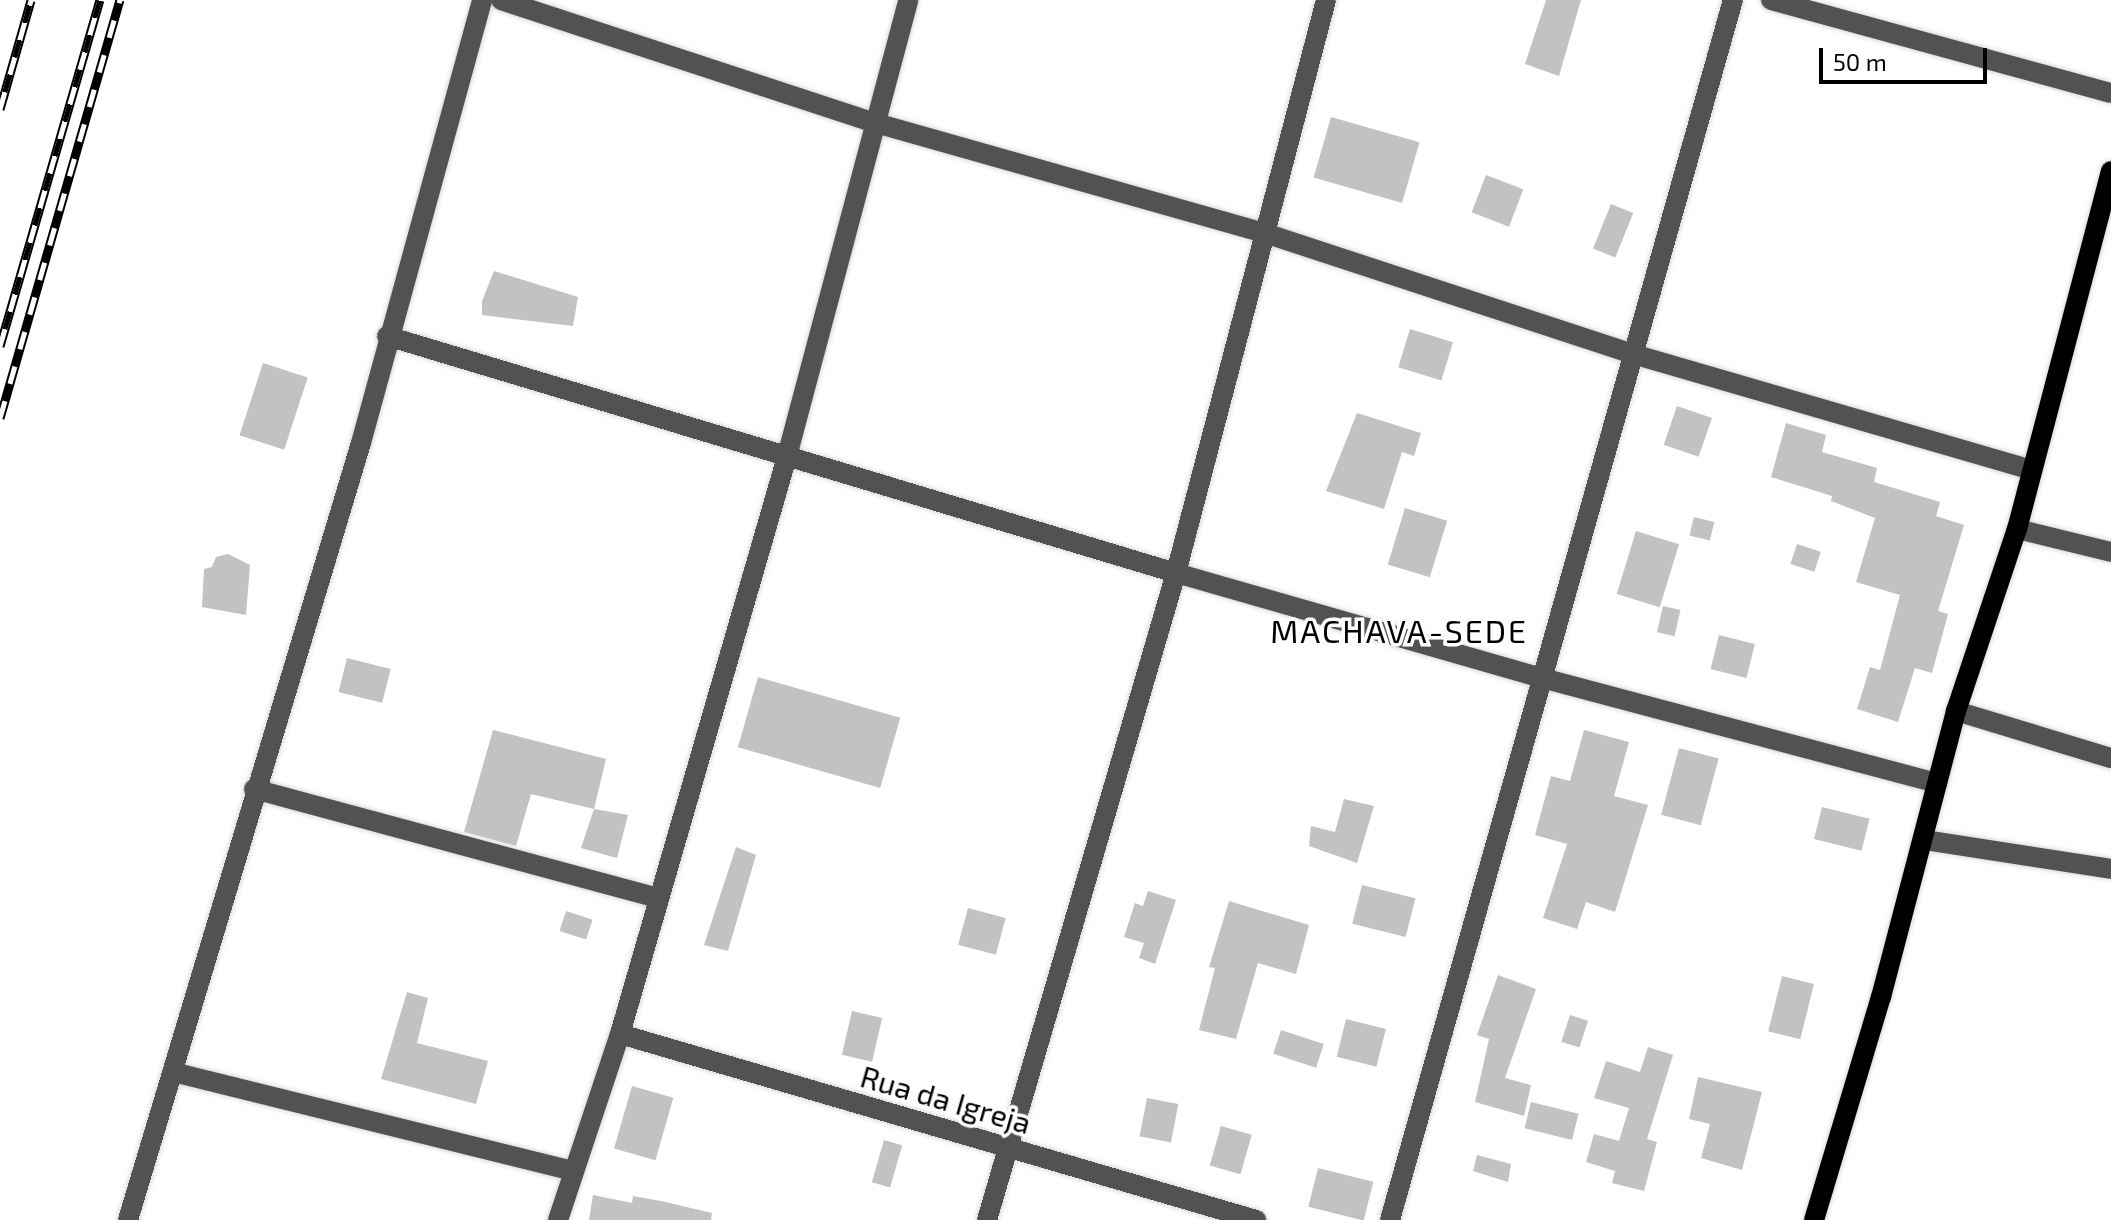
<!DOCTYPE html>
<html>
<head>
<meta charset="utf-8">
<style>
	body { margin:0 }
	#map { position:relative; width:2111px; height:1220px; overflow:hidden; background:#fff; font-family:"Exo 2",sans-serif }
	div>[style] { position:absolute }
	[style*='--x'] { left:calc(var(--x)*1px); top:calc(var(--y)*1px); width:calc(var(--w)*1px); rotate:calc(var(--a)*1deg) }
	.building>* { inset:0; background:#c2c2c2; transform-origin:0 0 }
	.roads { filter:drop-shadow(0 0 2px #dbdbdb) drop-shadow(0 0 2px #dbdbdb) }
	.minor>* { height:20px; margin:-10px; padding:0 10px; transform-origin:10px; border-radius:10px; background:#525252 }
	.major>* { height:20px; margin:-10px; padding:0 10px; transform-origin:10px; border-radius:10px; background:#000 }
	.rail>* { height:9px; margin-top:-4.5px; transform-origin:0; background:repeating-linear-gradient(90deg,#fff 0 18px,#000 0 36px); box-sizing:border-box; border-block:2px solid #000 }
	span { translate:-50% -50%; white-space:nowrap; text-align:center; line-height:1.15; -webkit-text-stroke:7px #fff; paint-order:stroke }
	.street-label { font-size:30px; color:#000 }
	.neighbourhood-label { font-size:32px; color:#000; letter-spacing:2px }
	.scale { position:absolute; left:1819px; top:48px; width:168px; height:36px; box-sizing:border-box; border:4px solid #000; border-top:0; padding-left:10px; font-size:24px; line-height:28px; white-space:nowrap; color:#000; -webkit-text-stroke:6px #fff; paint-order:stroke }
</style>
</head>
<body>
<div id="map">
	<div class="building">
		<i style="clip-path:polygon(1546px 0,1581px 0,1559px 76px,1525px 64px)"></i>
		<i style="left:1331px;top:117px;width:92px;height:63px;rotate:16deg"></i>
		<i style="left:1486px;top:175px;width:40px;height:40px;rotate:21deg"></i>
		<i style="left:1611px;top:204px;width:24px;height:48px;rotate:22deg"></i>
		<i style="clip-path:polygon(494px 271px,578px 297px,573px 326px,482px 315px,482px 301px)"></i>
		<i style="left:1410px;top:329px;width:45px;height:40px;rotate:17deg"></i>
		<i style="left:263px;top:363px;width:47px;height:76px;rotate:18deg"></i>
		<i style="left:1677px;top:406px;width:37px;height:41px;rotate:19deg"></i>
		<i style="clip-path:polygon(1357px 413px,1421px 433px,1414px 456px,1402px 452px,1384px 509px,1326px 491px)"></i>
		<i style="clip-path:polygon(1786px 423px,1826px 435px,1822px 452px,1877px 468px,1874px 482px,1940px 502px,1936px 516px,1964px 525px,1938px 611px,1948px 614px,1932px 673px,1915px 668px,1898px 722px,1857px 709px,1870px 667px,1880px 670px,1900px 595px,1856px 582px,1875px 518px,1831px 501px,1832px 496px,1771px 477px)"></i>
		<i style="left:1405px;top:508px;width:44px;height:59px;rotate:17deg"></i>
		<i style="left:1694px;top:517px;width:21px;height:19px;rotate:14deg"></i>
		<i style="left:1636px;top:531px;width:45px;height:66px;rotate:17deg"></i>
		<i style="left:1797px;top:544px;width:25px;height:21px;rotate:18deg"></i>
		<i style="clip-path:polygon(228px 554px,250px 565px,246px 615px,202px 607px,204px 569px,212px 567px,216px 557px)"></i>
		<i style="left:1663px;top:606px;width:18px;height:27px;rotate:13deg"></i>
		<i style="left:1719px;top:635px;width:37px;height:35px;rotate:14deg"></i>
		<i style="left:347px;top:658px;width:45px;height:35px;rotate:14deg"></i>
		<i style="left:758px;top:677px;width:148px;height:73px;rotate:16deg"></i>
		<i style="clip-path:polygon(493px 730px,606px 759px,594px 809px,531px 794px,516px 846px,464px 832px)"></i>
		<i style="clip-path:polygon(1584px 730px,1629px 742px,1614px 796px,1648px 805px,1615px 912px,1586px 902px,1577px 929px,1543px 918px,1567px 844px,1535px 835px,1551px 776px,1570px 781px)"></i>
		<i style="left:1679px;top:748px;width:41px;height:69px;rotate:15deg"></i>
		<i style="clip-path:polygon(1344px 799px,1374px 806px,1357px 863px,1309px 846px,1311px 826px,1335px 832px)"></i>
		<i style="left:1822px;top:807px;width:49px;height:33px;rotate:14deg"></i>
		<i style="clip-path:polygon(594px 809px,628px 815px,617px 858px,581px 848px)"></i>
		<i style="clip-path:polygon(736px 847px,756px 855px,728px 951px,704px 945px)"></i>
		<i style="left:1362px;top:885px;width:55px;height:40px;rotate:14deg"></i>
		<i style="clip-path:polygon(1148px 891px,1176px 900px,1155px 964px,1139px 958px,1144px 943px,1124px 937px,1135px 903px,1143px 906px)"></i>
		<i style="clip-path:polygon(1229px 901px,1309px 925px,1296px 974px,1258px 963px,1236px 1039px,1199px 1030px,1215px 968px,1209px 967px)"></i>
		<i style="left:968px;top:908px;width:39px;height:38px;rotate:15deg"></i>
		<i style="left:566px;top:911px;width:28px;height:21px;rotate:18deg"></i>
		<i style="clip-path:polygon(1498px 975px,1536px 989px,1505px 1078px,1531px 1085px,1524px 1116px,1475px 1102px,1489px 1039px,1477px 1035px)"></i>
		<i style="left:1782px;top:976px;width:33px;height:57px;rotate:14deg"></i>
		<i style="clip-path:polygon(407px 992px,428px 998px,417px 1043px,488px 1061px,476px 1104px,381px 1079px)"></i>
		<i style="left:852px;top:1011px;width:31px;height:45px;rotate:13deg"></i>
		<i style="left:1570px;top:1015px;width:19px;height:28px;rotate:18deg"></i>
		<i style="left:1346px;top:1019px;width:41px;height:39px;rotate:14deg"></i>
		<i style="left:1281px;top:1030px;width:45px;height:25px;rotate:18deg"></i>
		<i style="clip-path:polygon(1648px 1047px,1673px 1055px,1647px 1139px,1657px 1142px,1644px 1191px,1612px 1183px,1615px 1171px,1586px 1162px,1594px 1134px,1619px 1141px,1629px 1108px,1594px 1098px,1606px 1061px,1640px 1072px)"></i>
		<i style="clip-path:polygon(1698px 1077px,1762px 1092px,1742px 1170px,1701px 1158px,1710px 1124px,1689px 1119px)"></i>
		<i style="left:632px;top:1086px;width:43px;height:65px;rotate:16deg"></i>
		<i style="left:1147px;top:1098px;width:32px;height:39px;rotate:11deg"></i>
		<i style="left:1531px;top:1102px;width:49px;height:27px;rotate:14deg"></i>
		<i style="left:1221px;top:1126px;width:32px;height:41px;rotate:16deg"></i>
		<i style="left:884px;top:1140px;width:19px;height:44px;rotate:16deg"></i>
		<i style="clip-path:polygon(1477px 1155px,1511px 1164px,1508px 1182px,1473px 1171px)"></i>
		<i style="left:1318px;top:1168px;width:57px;height:40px;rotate:14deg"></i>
		<i style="clip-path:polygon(593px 1195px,632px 1203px,633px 1196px,661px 1201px,712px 1213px,711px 1220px,589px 1220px)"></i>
	</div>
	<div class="roads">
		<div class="minor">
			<i style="--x:501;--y:0;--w:395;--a:18.2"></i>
			<i style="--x:876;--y:123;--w:407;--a:15.8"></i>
			<i style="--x:1268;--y:234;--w:387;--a:18.2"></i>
			<i style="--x:1636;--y:355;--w:409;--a:16.2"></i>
			<i style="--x:1771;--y:0;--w:352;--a:15.3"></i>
			<i style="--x:387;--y:336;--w:824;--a:16.72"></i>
			<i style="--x:1176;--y:573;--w:381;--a:16"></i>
			<i style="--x:1542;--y:678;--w:409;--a:14.9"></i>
			<i style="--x:2017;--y:529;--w:97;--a:13.7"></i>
			<i style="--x:1956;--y:711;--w:162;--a:16.9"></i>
			<i style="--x:254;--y:789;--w:418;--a:15.1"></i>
			<i style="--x:1924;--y:840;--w:189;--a:8.8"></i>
			<i style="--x:620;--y:1034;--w:663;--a:16.3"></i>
			<i style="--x:173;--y:1072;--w:411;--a:13.9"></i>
			<i style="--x:128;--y:1220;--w:811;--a:-73.31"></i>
			<i style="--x:361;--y:443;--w:459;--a:-74.7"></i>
			<i style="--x:558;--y:1220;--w:196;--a:-71.6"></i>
			<i style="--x:620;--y:1034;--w:598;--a:-73.87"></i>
			<i style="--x:786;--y:460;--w:476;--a:-75.1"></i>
			<i style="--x:987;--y:1220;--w:674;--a:-73.72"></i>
			<i style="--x:1176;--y:573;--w:592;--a:-75.33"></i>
			<i style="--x:1390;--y:1220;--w:1267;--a:-74.3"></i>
		</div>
		<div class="major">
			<i style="--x:1814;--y:1220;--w:233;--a:-73.3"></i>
			<i style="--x:1881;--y:997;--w:296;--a:-75.3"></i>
			<i style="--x:1956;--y:711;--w:192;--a:-71.5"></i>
			<i style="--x:2017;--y:529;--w:370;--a:-75.3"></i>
		</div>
	</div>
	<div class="rail">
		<i style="--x:0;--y:109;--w:113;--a:-74.1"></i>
		<i style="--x:0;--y:346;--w:360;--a:-73.9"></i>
		<i style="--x:0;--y:418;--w:435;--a:-74"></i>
	</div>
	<div class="street-label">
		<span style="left:946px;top:1099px;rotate:16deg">Rua da Igreja</span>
	</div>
	<div class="neighbourhood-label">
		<span style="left:1399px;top:630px">MACHAVA-SEDE</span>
	</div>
	<div class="scale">50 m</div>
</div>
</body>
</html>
